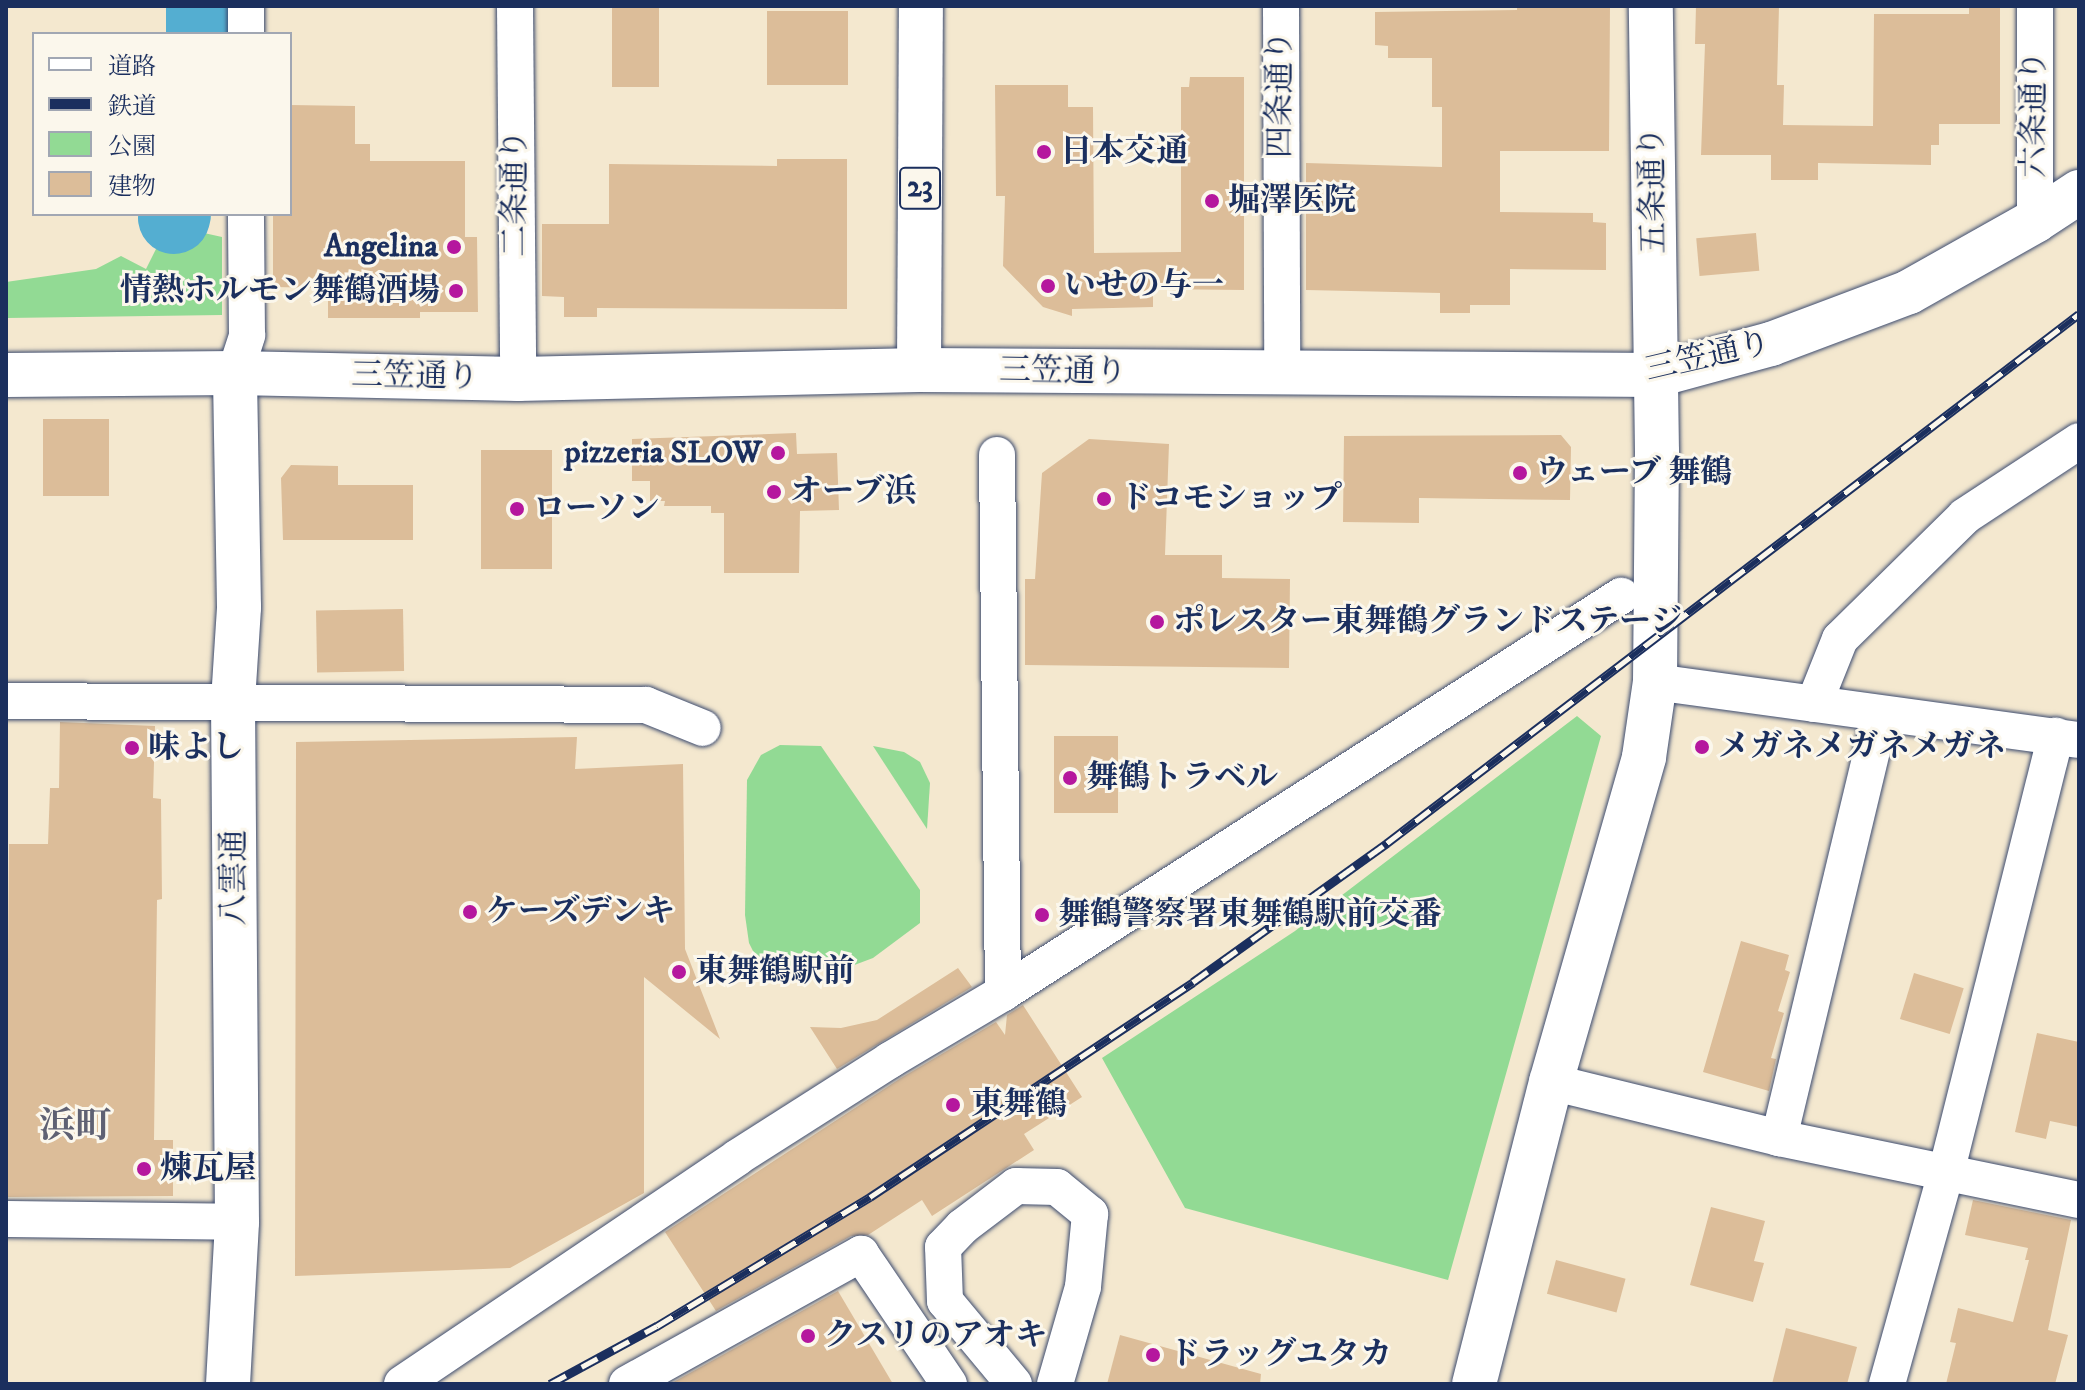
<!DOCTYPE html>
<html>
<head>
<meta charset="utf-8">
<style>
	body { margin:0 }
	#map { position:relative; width:2085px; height:1390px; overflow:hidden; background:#f4e8cf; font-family:"IM FELL DW Pica","Noto Serif JP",serif }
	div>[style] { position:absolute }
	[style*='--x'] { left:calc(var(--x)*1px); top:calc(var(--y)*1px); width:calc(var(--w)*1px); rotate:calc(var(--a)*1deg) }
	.green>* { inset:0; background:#92da94 }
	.river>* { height:72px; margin:-36px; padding:0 36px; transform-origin:36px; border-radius:36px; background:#54aed1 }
	.building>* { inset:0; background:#dcbd99; transform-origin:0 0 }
	.roads { filter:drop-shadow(0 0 2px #3c4b6f) drop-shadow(0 0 2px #3c4b6f) }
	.street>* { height:36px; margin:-18px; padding:0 18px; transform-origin:18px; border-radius:18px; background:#fff }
	.secondary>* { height:44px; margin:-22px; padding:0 22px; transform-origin:22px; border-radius:22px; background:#fff }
	.primary>* { height:44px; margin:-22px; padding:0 22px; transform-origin:22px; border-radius:22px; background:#fff }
	.rail>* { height:9px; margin-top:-4.5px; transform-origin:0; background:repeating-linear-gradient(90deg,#fbf7ec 0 18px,#1b2f5e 0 36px); box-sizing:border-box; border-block:2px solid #1b2f5e }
	.dots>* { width:22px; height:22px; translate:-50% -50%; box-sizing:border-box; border:4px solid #fbf7ec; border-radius:50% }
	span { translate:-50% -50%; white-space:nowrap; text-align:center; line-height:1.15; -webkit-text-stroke:6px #fbf7ec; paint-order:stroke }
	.shield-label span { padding:2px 6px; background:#fbf7ec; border:2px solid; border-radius:6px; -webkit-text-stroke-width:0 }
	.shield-label { font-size:30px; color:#1b2f5e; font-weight:700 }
	.street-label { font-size:32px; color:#1b2f5e }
	.poi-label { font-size:32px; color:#1b2f5e; font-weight:700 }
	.left { translate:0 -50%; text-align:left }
	.right { translate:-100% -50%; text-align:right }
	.quarter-label { font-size:36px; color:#5f6173; font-weight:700 }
	.frame { position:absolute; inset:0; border:8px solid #1b2f5e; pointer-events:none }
	.legend { position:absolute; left:32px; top:32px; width:260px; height:184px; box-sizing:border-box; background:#fbf7ec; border:2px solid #a1a7b3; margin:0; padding:10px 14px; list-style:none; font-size:24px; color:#1b2f5e }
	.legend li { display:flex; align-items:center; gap:16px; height:40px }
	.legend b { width:40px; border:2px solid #a1a7b3 }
</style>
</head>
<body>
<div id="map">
	<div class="green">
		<i style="clip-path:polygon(168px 225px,222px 237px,222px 315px,7px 318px,6px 282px,96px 269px,121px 256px,146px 269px)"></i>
		<i style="clip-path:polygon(1577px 716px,1601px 736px,1448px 1280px,1185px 1208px,1102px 1058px,1295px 931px)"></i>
		<i style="clip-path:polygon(780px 745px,821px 746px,920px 890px,920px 923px,873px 958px,841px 970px,776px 966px,757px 959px,749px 943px,745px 915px,747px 780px,761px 755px)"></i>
		<i style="clip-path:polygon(873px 746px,904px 752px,920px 762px,930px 783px,927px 829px)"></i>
	</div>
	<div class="river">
		<i style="--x:202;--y:34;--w:28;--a:-90"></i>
		<i style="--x:174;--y:218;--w:4;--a:-76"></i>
	</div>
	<div class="building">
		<i style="left:612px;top:6px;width:47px;height:81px"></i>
		<i style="clip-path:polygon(1517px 6px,1610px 6px,1609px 151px,1500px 151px,1500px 212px,1593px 213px,1593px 222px,1606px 223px,1606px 270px,1510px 269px,1510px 305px,1470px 305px,1470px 313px,1440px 313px,1440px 293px,1306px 290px,1306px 163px,1442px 167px,1442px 107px,1432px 107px,1432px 58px,1388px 58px,1388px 46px,1375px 45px,1375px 12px,1517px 10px)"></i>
		<i style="clip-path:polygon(1696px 6px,1779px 6px,1777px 85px,1784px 85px,1783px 125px,1873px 126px,1874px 14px,1969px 14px,1969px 6px,2000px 6px,2000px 124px,1939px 124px,1939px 145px,1931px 145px,1931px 165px,1818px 163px,1818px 180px,1771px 180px,1771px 155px,1701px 155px,1705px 44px,1695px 44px)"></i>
		<i style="left:767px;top:11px;width:81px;height:74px"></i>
		<i style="clip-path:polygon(1190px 77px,1244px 77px,1244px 290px,1153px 289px,1153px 307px,1072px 309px,1072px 316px,1043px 307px,1003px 266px,1005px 196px,996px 196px,995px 85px,1068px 85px,1068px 107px,1093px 107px,1094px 253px,1181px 252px,1181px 87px,1189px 87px)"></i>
		<i style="clip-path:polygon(290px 105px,355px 106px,355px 144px,370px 144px,370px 161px,465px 161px,465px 237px,477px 237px,478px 312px,420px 312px,420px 318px,328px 318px,328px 288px,273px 287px,273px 214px,290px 214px)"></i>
		<i style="clip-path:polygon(777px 159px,847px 159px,847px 309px,597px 308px,597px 317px,564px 317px,564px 297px,542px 296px,542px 224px,609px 224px,609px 164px,777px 166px)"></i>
		<i style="left:1756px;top:233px;width:38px;height:60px;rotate:85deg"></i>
		<i style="left:43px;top:419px;width:66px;height:77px"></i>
		<i style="clip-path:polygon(796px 433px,797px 454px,837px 453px,839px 510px,800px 511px,799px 573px,724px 573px,724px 513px,711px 513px,711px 506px,664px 506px,665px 501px,650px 501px,650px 481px,632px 481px,632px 439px)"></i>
		<i style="clip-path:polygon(1561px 435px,1571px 447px,1570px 500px,1419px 498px,1419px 523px,1343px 522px,1344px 436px)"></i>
		<i style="clip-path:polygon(1089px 439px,1169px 444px,1165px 555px,1222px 555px,1222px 578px,1290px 579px,1289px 668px,1025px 665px,1025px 579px,1035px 579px,1042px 473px)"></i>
		<i style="left:481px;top:450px;width:71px;height:119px"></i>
		<i style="clip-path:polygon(291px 465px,338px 466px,338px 485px,413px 485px,413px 540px,283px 540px,281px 478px)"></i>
		<i style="left:403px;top:609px;width:62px;height:87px;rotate:89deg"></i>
		<i style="clip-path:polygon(60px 722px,155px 726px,153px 798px,161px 799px,162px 899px,157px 900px,154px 1140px,173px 1140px,173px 1196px,6px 1197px,9px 844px,48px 844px,50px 788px,59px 788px)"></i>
		<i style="left:1054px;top:736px;width:64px;height:77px"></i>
		<i style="clip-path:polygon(577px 737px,575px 769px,683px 764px,685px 949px,720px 1039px,644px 977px,644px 1193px,510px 1268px,295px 1276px,296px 742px)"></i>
		<i style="clip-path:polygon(1741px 941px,1789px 955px,1785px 970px,1790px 972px,1778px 1011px,1784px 1013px,1771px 1058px,1776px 1059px,1769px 1091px,1703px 1072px)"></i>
		<i style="clip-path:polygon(958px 968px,972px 987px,837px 1069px,810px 1027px,841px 1028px,877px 1020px)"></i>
		<i style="left:1914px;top:973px;width:52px;height:48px;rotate:17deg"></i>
		<i style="clip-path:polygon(1023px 1005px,1082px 1097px,1024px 1134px,1034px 1150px,932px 1216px,922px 1200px,868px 1235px,851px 1236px,716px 1311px,665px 1232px,901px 1078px,996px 1022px,1005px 1035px,1007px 1015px)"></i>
		<i style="clip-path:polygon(2037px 1033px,2079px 1042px,2079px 1127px,2050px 1121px,2046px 1139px,2015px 1132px)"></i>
		<i style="clip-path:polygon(1973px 1200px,2071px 1220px,2048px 1330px,2068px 1335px,2055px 1384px,1946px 1384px,1956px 1343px,1950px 1342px,1958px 1308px,2013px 1322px,2029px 1260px,2025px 1260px,2028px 1248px,1965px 1235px)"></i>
		<i style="clip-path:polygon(1711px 1207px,1765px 1221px,1754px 1261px,1764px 1263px,1753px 1302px,1690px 1285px)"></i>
		<i style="left:1556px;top:1260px;width:72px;height:35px;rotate:15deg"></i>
		<i style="clip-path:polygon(838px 1291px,893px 1384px,670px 1384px)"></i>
		<i style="clip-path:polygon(1786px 1328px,1857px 1347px,1847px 1384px,1772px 1384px)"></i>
		<i style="clip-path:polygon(1120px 1335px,1261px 1374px,1260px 1384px,1107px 1384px)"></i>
	</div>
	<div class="roads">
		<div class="street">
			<i style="--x:246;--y:6;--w:28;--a:90"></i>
			<i style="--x:515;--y:6;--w:373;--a:89.5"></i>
			<i style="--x:1281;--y:6;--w:368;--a:89.8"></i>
			<i style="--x:2035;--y:221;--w:215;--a:-90"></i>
			<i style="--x:235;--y:373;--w:40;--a:-72"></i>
			<i style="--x:247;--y:335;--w:121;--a:-90.5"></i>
			<i style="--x:1655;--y:682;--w:426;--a:7.8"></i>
			<i style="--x:6;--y:701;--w:640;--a:0.36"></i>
			<i style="--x:646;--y:705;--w:61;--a:22"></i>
			<i style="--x:1814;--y:704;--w:70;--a:-68.2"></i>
			<i style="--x:1840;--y:639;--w:175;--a:-44.5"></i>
			<i style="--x:1965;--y:516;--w:136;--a:-33.3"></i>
			<i style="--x:1003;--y:993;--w:735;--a:-32.72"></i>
			<i style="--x:1551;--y:1082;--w:235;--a:13.8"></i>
			<i style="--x:1779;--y:1138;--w:306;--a:11.7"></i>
			<i style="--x:1779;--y:1138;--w:436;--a:-76.5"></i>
			<i style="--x:6;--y:1219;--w:231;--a:0.7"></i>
			<i style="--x:402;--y:1384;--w:405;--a:-34"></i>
			<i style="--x:738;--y:1157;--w:180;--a:-32.5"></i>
			<i style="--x:890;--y:1060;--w:131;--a:-30.7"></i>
			<i style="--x:1003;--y:993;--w:538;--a:-90.64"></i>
			<i style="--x:627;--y:1384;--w:268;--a:-29.1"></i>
			<i style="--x:861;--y:1254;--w:157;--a:55.9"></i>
			<i style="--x:1014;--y:1384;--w:108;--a:-129.7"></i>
			<i style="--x:945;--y:1301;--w:54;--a:-92.1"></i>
			<i style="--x:943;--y:1247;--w:28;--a:-46"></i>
			<i style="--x:962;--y:1227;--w:68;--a:-37.2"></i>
			<i style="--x:1016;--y:1186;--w:41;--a:1.4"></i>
			<i style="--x:1057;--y:1187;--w:43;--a:39.3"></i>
			<i style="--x:1090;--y:1214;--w:73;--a:95.5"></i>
			<i style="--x:1083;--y:1287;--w:101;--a:106.1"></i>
			<i style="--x:1887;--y:1384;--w:219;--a:-74.4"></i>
			<i style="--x:1946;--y:1173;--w:451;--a:-75.9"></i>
		</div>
		<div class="secondary">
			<i style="--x:6;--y:375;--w:229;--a:-0.5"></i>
			<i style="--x:235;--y:373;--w:283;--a:1.2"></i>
			<i style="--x:518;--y:379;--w:401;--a:-1.3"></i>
			<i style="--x:919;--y:370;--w:738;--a:0.39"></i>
			<i style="--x:1657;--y:375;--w:118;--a:-15.2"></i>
			<i style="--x:1771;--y:344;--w:147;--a:-20.6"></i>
			<i style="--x:1909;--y:292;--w:145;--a:-29.4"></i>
			<i style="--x:2035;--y:221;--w:53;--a:-33.4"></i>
			<i style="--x:228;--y:1384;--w:162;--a:-86.8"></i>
			<i style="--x:237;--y:1222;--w:521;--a:-90.44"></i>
			<i style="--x:233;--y:701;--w:94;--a:-86.3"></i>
			<i style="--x:239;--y:607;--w:234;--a:-91"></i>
			<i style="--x:1474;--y:1384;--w:312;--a:-75.7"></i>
			<i style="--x:1551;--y:1082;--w:338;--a:-74"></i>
			<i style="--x:1644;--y:757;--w:76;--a:-81.7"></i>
			<i style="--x:1655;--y:682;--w:230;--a:-89.5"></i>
			<i style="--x:1657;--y:452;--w:446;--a:-90.8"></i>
		</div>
		<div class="primary">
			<i style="--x:919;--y:370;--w:364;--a:-89.7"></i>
		</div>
	</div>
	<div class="rail">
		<i style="--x:550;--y:1384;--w:122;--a:-28.5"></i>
		<i style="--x:657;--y:1326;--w:249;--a:-31.2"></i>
		<i style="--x:870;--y:1197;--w:388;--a:-33.6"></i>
		<i style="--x:1193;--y:982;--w:239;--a:-35.6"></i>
		<i style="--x:1387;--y:843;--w:871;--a:-37.4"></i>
	</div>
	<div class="dots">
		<i style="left:1044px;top:152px;background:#b5179e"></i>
		<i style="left:1212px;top:201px;background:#b5179e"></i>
		<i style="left:454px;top:247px;background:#b5179e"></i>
		<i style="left:1048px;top:286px;background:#b5179e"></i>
		<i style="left:456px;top:291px;background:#b5179e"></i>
		<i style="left:778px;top:453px;background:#b5179e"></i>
		<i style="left:1520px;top:473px;background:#b5179e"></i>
		<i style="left:774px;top:492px;background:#b5179e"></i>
		<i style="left:1104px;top:499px;background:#b5179e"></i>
		<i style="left:517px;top:509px;background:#b5179e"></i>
		<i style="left:1157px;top:622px;background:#b5179e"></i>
		<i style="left:1702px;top:747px;background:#b5179e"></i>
		<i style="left:132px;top:748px;background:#b5179e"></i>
		<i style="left:1070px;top:778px;background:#b5179e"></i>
		<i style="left:470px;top:912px;background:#b5179e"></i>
		<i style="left:1042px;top:915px;background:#b5179e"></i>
		<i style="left:679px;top:972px;background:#b5179e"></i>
		<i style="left:953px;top:1105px;background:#b5179e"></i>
		<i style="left:144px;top:1169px;background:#b5179e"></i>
		<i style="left:808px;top:1336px;background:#b5179e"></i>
		<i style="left:1153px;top:1355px;background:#b5179e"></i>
	</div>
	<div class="shield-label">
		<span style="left:920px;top:188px">23</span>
	</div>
	<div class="street-label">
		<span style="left:1281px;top:94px;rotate:-90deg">四条通り</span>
		<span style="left:2035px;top:114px;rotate:-90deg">六条通り</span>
		<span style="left:1654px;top:190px;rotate:-91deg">五条通り</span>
		<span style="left:516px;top:193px;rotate:-90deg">二条通り</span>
		<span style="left:1708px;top:357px;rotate:-13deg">三笠通り</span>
		<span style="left:1063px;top:372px;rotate:1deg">三笠通り</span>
		<span style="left:415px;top:377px;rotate:1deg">三笠通り</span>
		<span style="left:235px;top:878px;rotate:-90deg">八雲通</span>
	</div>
	<div class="poi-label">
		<span class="left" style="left:1060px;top:152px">日本交通</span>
		<span class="left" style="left:1228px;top:201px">堀澤医院</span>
		<span class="right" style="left:438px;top:247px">Angelina</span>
		<span class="left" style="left:1064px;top:286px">いせの与一</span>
		<span class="right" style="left:440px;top:291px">情熱ホルモン舞鶴酒場</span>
		<span class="right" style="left:762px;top:453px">pizzeria SLOW</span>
		<span class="left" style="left:1536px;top:473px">ウェーブ 舞鶴</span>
		<span class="left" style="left:790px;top:492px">オーブ浜</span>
		<span class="left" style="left:1120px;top:499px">ドコモショップ</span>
		<span class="left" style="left:533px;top:509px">ローソン</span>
		<span class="left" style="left:1173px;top:622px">ポレスター東舞鶴グランドステージ</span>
		<span class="left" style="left:1718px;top:747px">メガネメガネメガネ</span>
		<span class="left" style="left:148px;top:748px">味よし</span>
		<span class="left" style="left:1086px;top:778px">舞鶴トラベル</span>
		<span class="left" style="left:486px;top:912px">ケーズデンキ</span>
		<span class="left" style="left:1058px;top:915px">舞鶴警察署東舞鶴駅前交番</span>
		<span class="left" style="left:695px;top:972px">東舞鶴駅前</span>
		<span class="left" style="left:971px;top:1105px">東舞鶴</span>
		<span class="left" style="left:160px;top:1169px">煉瓦屋</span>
		<span class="left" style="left:824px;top:1336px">クスリのアオキ</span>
		<span class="left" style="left:1169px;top:1355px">ドラッグユタカ</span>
	</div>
	<div class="quarter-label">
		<span style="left:75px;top:1127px">浜町</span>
	</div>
	<div class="frame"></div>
	<ul class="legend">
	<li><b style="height:10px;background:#fff"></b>道路</li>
	<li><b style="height:10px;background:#1b2f5e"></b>鉄道</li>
	<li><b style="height:22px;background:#92da94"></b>公園</li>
	<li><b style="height:22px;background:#dcbd99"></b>建物</li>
	</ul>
</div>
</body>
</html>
